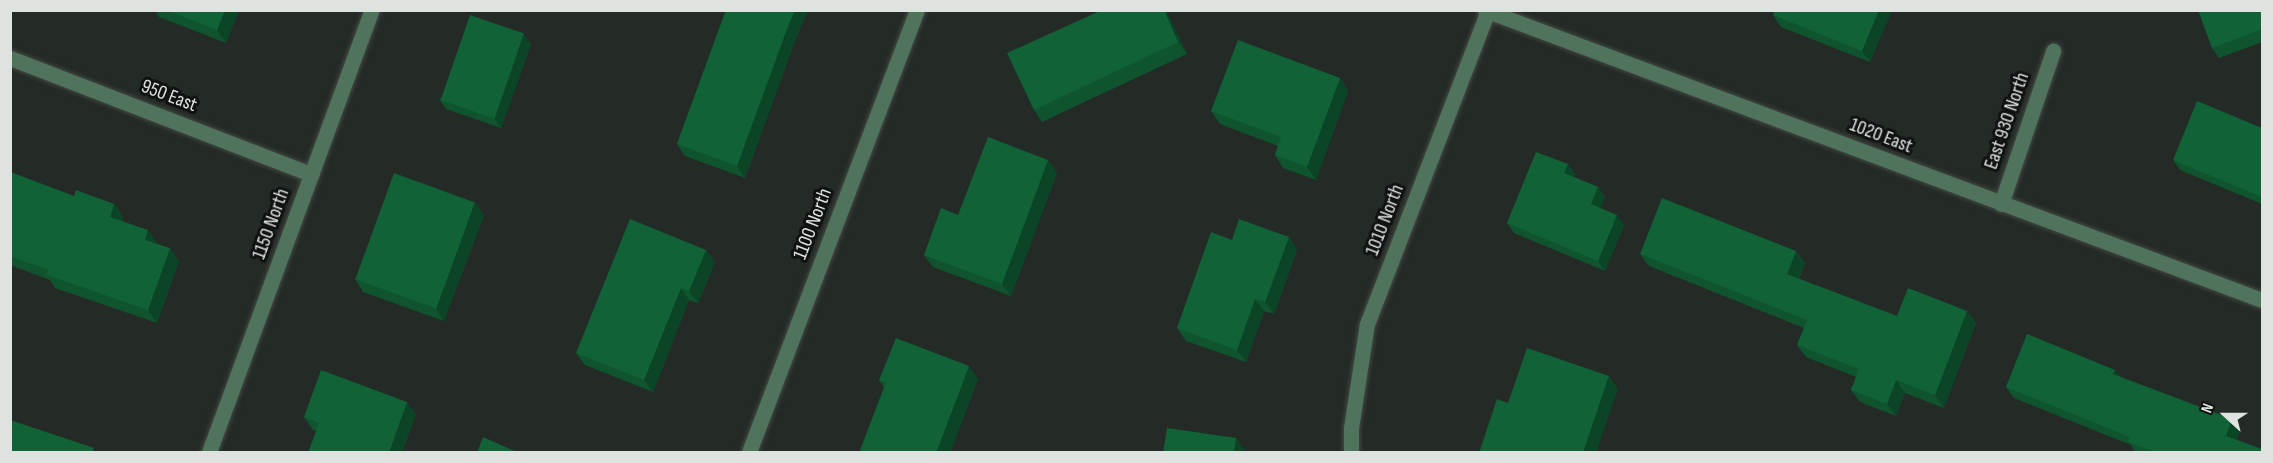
<!DOCTYPE html>
<html>
<head>
<meta charset="utf-8">
<style>
	body { margin:0 }
	#map { position:relative; width:2273px; height:463px; overflow:hidden; background:#242a26; font-family:"Sofia Sans Condensed",sans-serif }
	div>[style] { position:absolute }
	[style*='--x'] { left:calc(var(--x)*1px); top:calc(var(--y)*1px); width:calc(var(--w)*1px); rotate:calc(var(--a)*1deg) }
	.roads { filter:drop-shadow(0 0 2px #424844) drop-shadow(0 0 2px #424844) }
	.minor>* { height:15px; margin:-7.5px; padding:0 7.5px; transform-origin:7.5px; border-radius:7.5px; background:#4f745b }
	.wall>* { inset:0; background:#0f542f }
	.shaded-wall>* { inset:0; background:#0c4526 }
	.building>* { inset:0; background:#116237; transform-origin:0 0 }
	span { translate:-50% -50%; white-space:nowrap; text-align:center; line-height:1.15; -webkit-text-stroke:6px #0f1210; paint-order:stroke }
	.street-label { font-size:20px; color:#dfe3e0 }
	.frame { position:absolute; inset:0; border:12px solid #dfe3e0; pointer-events:none }
	.north { position:absolute; left:2195px; top:385px; width:60px; height:60px; -webkit-text-stroke:4px #0f1210; paint-order:stroke; rotate:291deg; font-size:16px; font-weight:700; line-height:24px; text-align:center; color:#dfe3e0 }
	.north::after { content:''; display:block; margin:auto; width:21px; height:27px; background:#dfe3e0; clip-path:polygon(50% 0,100% 100%,50% 72%,0 100%) }
</style>
</head>
<body>
<div id="map">
	<div class="roads">
		<div class="minor">
			<i style="--x:1485;--y:10;--w:829;--a:20.47"></i>
			<i style="--x:10;--y:58;--w:323;--a:21.1"></i>
			<i style="--x:2001;--y:204;--w:162;--a:-71.2"></i>
			<i style="--x:209;--y:452;--w:471;--a:-69.8"></i>
			<i style="--x:749;--y:452;--w:473;--a:-69.2"></i>
			<i style="--x:1351;--y:452;--w:24;--a:-90"></i>
			<i style="--x:1351;--y:428;--w:105;--a:-81.3"></i>
			<i style="--x:1367;--y:324;--w:337;--a:-68.9"></i>
		</div>
	</div>
	<div class="wall">
		<i style="clip-path:polygon(155px 10px,239px 10px,226px 43px,159px 17px)"></i>
		<i style="clip-path:polygon(726px 10px,808px 10px,796px 38px,745px 178px,685px 156px,677px 144px)"></i>
		<i style="clip-path:polygon(1166px 10px,1187px 54px,1042px 122px,1034px 110px)"></i>
		<i style="clip-path:polygon(1892px 10px,1870px 62px,1781px 27px,1773px 15px)"></i>
		<i style="clip-path:polygon(2262px 10px,2262px 42px,2219px 58px,2212px 48px)"></i>
		<i style="clip-path:polygon(531px 44px,501px 128px,446px 109px,439px 99px)"></i>
		<i style="clip-path:polygon(1340px 78px,1348px 91px,1316px 180px,1283px 168px,1275px 155px,1278px 146px,1220px 124px,1211px 111px)"></i>
		<i style="clip-path:polygon(2262px 128px,2262px 204px,2180px 170px,2173px 160px)"></i>
		<i style="clip-path:polygon(1048px 160px,1057px 173px,1011px 296px,933px 267px,924px 255px,958px 215px)"></i>
		<i style="clip-path:polygon(1568px 164px,1575px 174px,1574px 177px,1598px 187px,1605px 197px,1600px 208px,1624px 225px,1605px 271px,1514px 233px,1507px 223px)"></i>
		<i style="clip-path:polygon(10px 172px,74px 196px,114px 204px,123px 216px,122px 221px,157px 243px,157px 244px,179px 261px,157px 323px,55px 288px,50px 280px,10px 265px)"></i>
		<i style="clip-path:polygon(484px 215px,444px 321px,363px 292px,355px 279px)"></i>
		<i style="clip-path:polygon(1289px 237px,1297px 250px,1274px 314px,1264px 311px,1246px 362px,1186px 341px,1177px 328px,1232px 240px)"></i>
		<i style="clip-path:polygon(706px 250px,715px 262px,698px 303px,689px 300px,653px 392px,585px 365px,576px 353px)"></i>
		<i style="clip-path:polygon(1796px 251px,1805px 263px,1799px 279px,1897px 316px,1967px 311px,1976px 323px,1944px 408px,1905px 393px,1896px 416px,1860px 402px,1851px 390px,1856px 377px,1806px 357px,1797px 345px,1804px 328px,1649px 266px,1640px 254px)"></i>
		<i style="clip-path:polygon(2120px 377px,2240px 431px,2237px 440px,2262px 453px,2136px 453px,2131px 445px,2014px 398px,2006px 387px)"></i>
		<i style="clip-path:polygon(978px 379px,950px 453px,859px 453px,884px 387px,879px 380px)"></i>
		<i style="clip-path:polygon(407px 402px,416px 415px,316px 431px,313px 430px,304px 417px)"></i>
	</div>
	<div class="shaded-wall">
		<i style="clip-path:polygon(225px 10px,239px 10px,226px 43px,217px 30px)"></i>
		<i style="clip-path:polygon(795px 10px,808px 10px,796px 38px,745px 178px,737px 166px,788px 26px)"></i>
		<i style="clip-path:polygon(1164px 10px,1166px 10px,1187px 54px,1178px 42px)"></i>
		<i style="clip-path:polygon(1879px 10px,1892px 10px,1870px 62px,1862px 51px)"></i>
		<i style="clip-path:polygon(524px 34px,531px 44px,501px 128px,494px 118px)"></i>
		<i style="clip-path:polygon(1340px 78px,1348px 91px,1316px 180px,1307px 167px)"></i>
		<i style="clip-path:polygon(1048px 160px,1057px 173px,1011px 296px,1002px 284px)"></i>
		<i style="clip-path:polygon(1568px 164px,1575px 174px,1571px 183px,1564px 173px)"></i>
		<i style="clip-path:polygon(1598px 187px,1605px 197px,1598px 214px,1591px 204px)"></i>
		<i style="clip-path:polygon(475px 202px,484px 215px,444px 321px,436px 309px)"></i>
		<i style="clip-path:polygon(114px 204px,123px 216px,119px 230px,110px 217px)"></i>
		<i style="clip-path:polygon(1617px 215px,1624px 225px,1605px 271px,1598px 261px)"></i>
		<i style="clip-path:polygon(148px 230px,157px 243px,154px 253px,145px 240px)"></i>
		<i style="clip-path:polygon(1289px 237px,1297px 250px,1274px 314px,1265px 302px)"></i>
		<i style="clip-path:polygon(170px 248px,179px 261px,157px 323px,148px 310px)"></i>
		<i style="clip-path:polygon(706px 250px,715px 262px,698px 303px,689px 291px)"></i>
		<i style="clip-path:polygon(1796px 251px,1805px 263px,1795px 287px,1787px 274px)"></i>
		<i style="clip-path:polygon(681px 288px,689px 300px,653px 392px,644px 380px)"></i>
		<i style="clip-path:polygon(1255px 299px,1264px 311px,1246px 362px,1237px 350px)"></i>
		<i style="clip-path:polygon(1967px 311px,1976px 323px,1944px 408px,1935px 395px)"></i>
		<i style="clip-path:polygon(969px 366px,978px 379px,950px 453px,936px 453px)"></i>
		<i style="clip-path:polygon(2115px 370px,2123px 381px,2113px 374px)"></i>
		<i style="clip-path:polygon(1609px 376px,1618px 389px,1596px 453px,1583px 453px)"></i>
		<i style="clip-path:polygon(1896px 380px,1905px 393px,1896px 416px,1887px 404px)"></i>
		<i style="clip-path:polygon(407px 402px,416px 415px,402px 453px,389px 453px)"></i>
		<i style="clip-path:polygon(2232px 419px,2240px 431px,2234px 447px,2226px 436px)"></i>
		<i style="clip-path:polygon(1236px 438px,1245px 450px,1245px 453px,1234px 453px)"></i>
	</div>
	<div class="building">
		<i style="clip-path:polygon(166px 10px,225px 10px,217px 30px)"></i>
		<i style="clip-path:polygon(726px 10px,795px 10px,788px 26px,737px 166px,677px 144px)"></i>
		<i style="clip-path:polygon(1102px 10px,1164px 10px,1178px 42px,1034px 110px,1007px 53px)"></i>
		<i style="clip-path:polygon(1775px 10px,1879px 10px,1862px 51px,1773px 15px)"></i>
		<i style="clip-path:polygon(2198px 10px,2262px 10px,2262px 29px,2212px 48px)"></i>
		<i style="left:470px;top:15px;width:57px;height:90px;rotate:19deg"></i>
		<i style="clip-path:polygon(1238px 40px,1340px 78px,1307px 167px,1275px 155px,1281px 137px,1211px 111px)"></i>
		<i style="clip-path:polygon(2197px 101px,2262px 128px,2262px 197px,2173px 160px)"></i>
		<i style="clip-path:polygon(988px 137px,1048px 160px,1002px 284px,924px 255px,941px 208px,958px 215px)"></i>
		<i style="clip-path:polygon(1536px 152px,1568px 164px,1564px 173px,1598px 187px,1591px 204px,1617px 215px,1598px 261px,1507px 223px)"></i>
		<i style="clip-path:polygon(10px 172px,74px 196px,76px 190px,114px 204px,110px 217px,148px 230px,145px 240px,170px 248px,148px 310px,47px 275px,48px 270px,10px 256px)"></i>
		<i style="left:394px;top:173px;width:86px;height:113px;rotate:20deg"></i>
		<i style="clip-path:polygon(1662px 198px,1796px 251px,1787px 274px,1897px 316px,1908px 288px,1967px 311px,1935px 395px,1896px 380px,1887px 404px,1851px 390px,1859px 369px,1797px 345px,1807px 320px,1640px 254px)"></i>
		<i style="clip-path:polygon(630px 219px,706px 250px,689px 291px,681px 288px,644px 380px,576px 353px)"></i>
		<i style="clip-path:polygon(1239px 219px,1289px 237px,1265px 302px,1255px 299px,1237px 350px,1177px 328px,1211px 232px,1232px 240px)"></i>
		<i style="clip-path:polygon(2027px 334px,2115px 370px,2113px 374px,2232px 419px,2226px 436px,2262px 449px,2260px 453px,2157px 453px,2128px 442px,2130px 437px,2006px 387px)"></i>
		<i style="clip-path:polygon(896px 338px,969px 366px,936px 453px,859px 453px,886px 383px,879px 380px)"></i>
		<i style="clip-path:polygon(1527px 348px,1609px 376px,1583px 453px,1479px 453px,1497px 399px,1508px 403px)"></i>
		<i style="clip-path:polygon(321px 370px,407px 402px,389px 453px,308px 453px,319px 423px,304px 417px)"></i>
		<i style="clip-path:polygon(10px 420px,94px 448px,92px 453px,10px 453px)"></i>
		<i style="clip-path:polygon(1167px 428px,1236px 438px,1234px 453px,1163px 453px)"></i>
		<i style="clip-path:polygon(483px 437px,519px 453px,477px 453px)"></i>
	</div>
	<div class="street-label">
		<span style="left:169px;top:96px;rotate:21deg">950 East</span>
		<span style="left:2007px;top:121px;rotate:-71deg">East 930 North</span>
		<span style="left:1881px;top:136px;rotate:21deg">1020 East</span>
		<span style="left:1385px;top:220px;rotate:-69deg">1010 North</span>
		<span style="left:271px;top:224px;rotate:-70deg">1150 North</span>
		<span style="left:813px;top:224px;rotate:-69deg">1100 North</span>
	</div>
	<div class="frame"></div>
	<div class="north">N</div>
</div>
</body>
</html>
